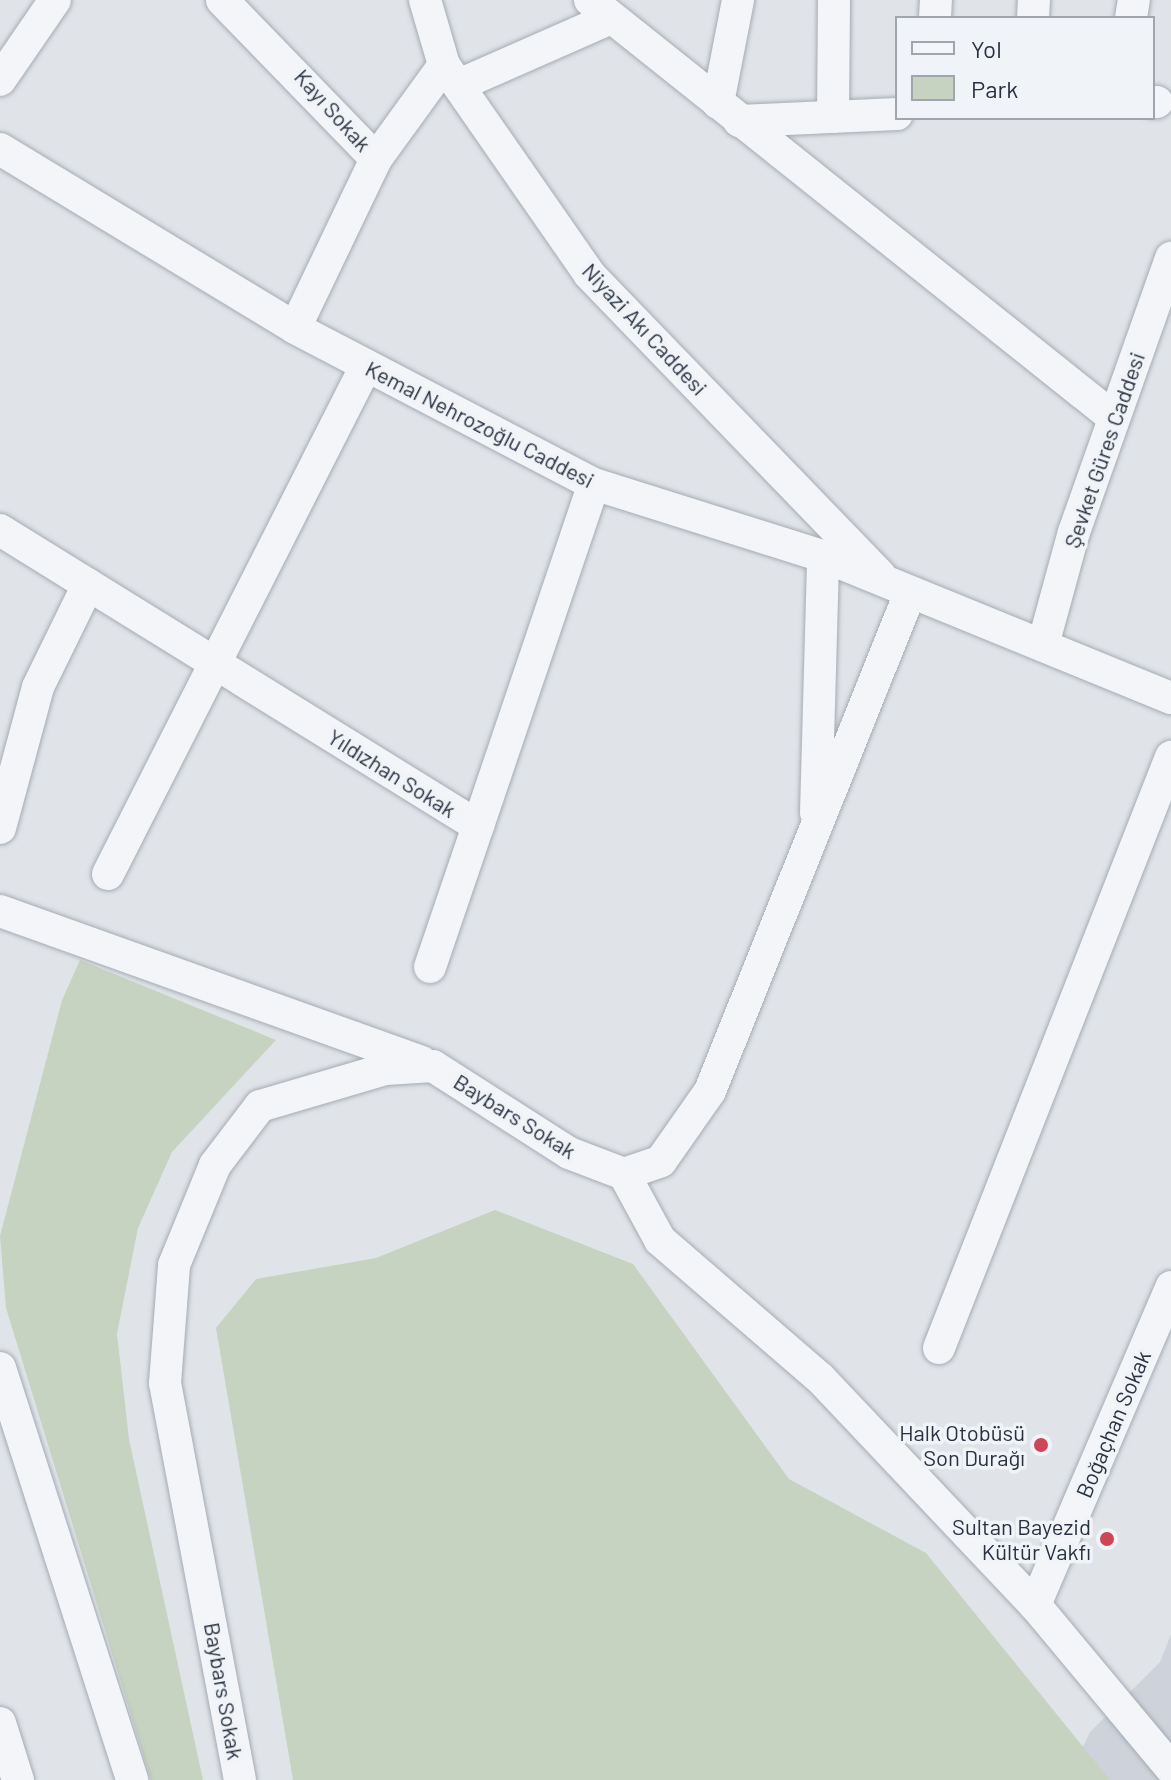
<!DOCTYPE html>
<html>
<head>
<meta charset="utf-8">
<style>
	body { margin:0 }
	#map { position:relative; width:1171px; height:1780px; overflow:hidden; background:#e0e4e9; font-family:Barlow,sans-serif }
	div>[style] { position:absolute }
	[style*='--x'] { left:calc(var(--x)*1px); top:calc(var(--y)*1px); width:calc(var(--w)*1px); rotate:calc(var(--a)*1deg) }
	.built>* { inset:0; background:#ced3db }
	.green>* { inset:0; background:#c6d3c1 }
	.roads { filter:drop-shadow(0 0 2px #a5abb3) drop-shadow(0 0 2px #a5abb3) }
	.minor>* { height:32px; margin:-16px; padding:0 16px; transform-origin:16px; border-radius:16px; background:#f3f5f8 }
	.dots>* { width:22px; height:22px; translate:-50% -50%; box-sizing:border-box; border:4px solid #f0f3f7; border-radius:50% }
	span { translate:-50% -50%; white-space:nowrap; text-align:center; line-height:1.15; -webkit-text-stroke:7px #f0f3f7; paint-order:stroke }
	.street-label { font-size:22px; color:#293141 }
	.poi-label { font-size:22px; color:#293141 }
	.right { translate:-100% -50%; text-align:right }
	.legend { position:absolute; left:895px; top:16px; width:260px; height:104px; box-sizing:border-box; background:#f0f3f7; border:2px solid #a0a5ae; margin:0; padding:10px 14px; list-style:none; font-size:24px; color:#293141 }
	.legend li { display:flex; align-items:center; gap:16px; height:40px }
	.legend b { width:40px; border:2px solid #a0a5ae }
</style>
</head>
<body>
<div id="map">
	<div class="built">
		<i style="clip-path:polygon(1171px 1634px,1171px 1780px,1067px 1780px,1090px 1732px,1160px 1662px)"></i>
	</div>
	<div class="green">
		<i style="clip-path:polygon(80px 960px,276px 1040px,172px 1152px,138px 1228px,117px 1334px,129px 1439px,203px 1780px,151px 1780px,6px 1308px,0 1236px,62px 1000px)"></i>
		<i style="clip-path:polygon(495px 1210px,633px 1264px,789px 1479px,926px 1553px,1110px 1780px,293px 1780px,216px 1328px,256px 1279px,376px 1258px)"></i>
	</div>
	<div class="roads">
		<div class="minor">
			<i style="--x:222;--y:0;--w:221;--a:45.9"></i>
			<i style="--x:376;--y:159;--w:187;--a:115.6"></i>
			<i style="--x:425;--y:0;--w:68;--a:73.7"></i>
			<i style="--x:444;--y:65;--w:254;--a:55.2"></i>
			<i style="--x:589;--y:274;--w:419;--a:46"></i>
			<i style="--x:590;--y:0;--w:670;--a:38.58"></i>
			<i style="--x:935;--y:18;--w:18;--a:-87"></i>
			<i style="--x:1033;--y:18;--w:18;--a:-87"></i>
			<i style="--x:1131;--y:18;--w:18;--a:-81"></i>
			<i style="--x:0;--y:80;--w:97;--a:-55.5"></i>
			<i style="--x:459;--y:85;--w:166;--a:-23.8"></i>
			<i style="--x:1153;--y:102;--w:4;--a:0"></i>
			<i style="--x:718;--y:103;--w:105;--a:-79"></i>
			<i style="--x:833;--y:117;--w:117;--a:-89.5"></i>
			<i style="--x:739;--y:121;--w:158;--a:-2.5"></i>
			<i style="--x:0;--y:149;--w:345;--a:31.2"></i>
			<i style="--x:295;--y:328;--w:337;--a:27.6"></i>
			<i style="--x:594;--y:484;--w:240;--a:17.5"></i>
			<i style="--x:823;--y:556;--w:376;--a:22.2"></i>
			<i style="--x:376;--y:159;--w:116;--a:-54.1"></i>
			<i style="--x:0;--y:530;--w:562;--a:31.77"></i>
			<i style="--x:478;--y:826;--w:361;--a:-71.3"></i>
			<i style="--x:1043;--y:645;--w:117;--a:-74.7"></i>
			<i style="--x:1074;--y:532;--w:291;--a:-70.5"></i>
			<i style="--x:816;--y:813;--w:257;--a:-88.4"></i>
			<i style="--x:0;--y:828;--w:146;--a:-74.9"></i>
			<i style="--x:38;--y:687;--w:114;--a:-63.9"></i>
			<i style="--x:108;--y:874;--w:570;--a:-63.08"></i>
			<i style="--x:0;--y:911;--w:448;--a:19.7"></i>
			<i style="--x:430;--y:967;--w:149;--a:-71.2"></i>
			<i style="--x:624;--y:1174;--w:75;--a:61.4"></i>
			<i style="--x:660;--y:1240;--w:211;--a:40.8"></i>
			<i style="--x:820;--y:1378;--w:313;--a:46.6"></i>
			<i style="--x:1035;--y:1605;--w:212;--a:50.2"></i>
			<i style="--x:939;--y:1348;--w:635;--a:-68.57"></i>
			<i style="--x:0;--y:1368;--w:433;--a:72.2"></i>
			<i style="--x:1035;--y:1605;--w:346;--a:-66.8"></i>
			<i style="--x:0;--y:1723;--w:60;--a:72.5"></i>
			<i style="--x:240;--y:1780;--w:404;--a:-100.7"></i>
			<i style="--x:165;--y:1383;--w:118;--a:-85.6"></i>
			<i style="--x:174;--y:1265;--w:108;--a:-67.7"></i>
			<i style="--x:215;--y:1165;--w:74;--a:-52.7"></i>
			<i style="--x:260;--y:1106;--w:131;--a:-16.4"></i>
			<i style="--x:386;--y:1069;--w:47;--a:-3.7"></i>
			<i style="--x:433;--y:1066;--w:161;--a:32.6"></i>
			<i style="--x:569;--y:1153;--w:59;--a:20.9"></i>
			<i style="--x:624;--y:1174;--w:39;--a:-19"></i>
			<i style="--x:661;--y:1161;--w:85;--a:-55"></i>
			<i style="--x:710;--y:1091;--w:537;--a:-68.12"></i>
		</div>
	</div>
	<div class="dots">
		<i style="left:1041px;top:1445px;background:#ce4557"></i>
		<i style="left:1107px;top:1539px;background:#ce4557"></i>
	</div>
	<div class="street-label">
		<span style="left:333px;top:110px;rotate:48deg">Kayı Sokak</span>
		<span style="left:645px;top:329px;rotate:47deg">Niyazi Akı Caddesi</span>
		<span style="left:480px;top:424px;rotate:27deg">Kemal Nehrozoğlu Caddesi</span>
		<span style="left:1104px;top:450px;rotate:-71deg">Şevket Güres Caddesi</span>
		<span style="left:392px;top:773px;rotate:32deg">Yıldızhan Sokak</span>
		<span style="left:515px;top:1116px;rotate:32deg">Baybars Sokak</span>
		<span style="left:1113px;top:1424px;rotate:-67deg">Boğaçhan Sokak</span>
		<span style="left:224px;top:1691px;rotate:80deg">Baybars Sokak</span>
	</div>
	<div class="poi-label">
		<span class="right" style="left:1025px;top:1445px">Halk Otobüsü<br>Son Durağı</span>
		<span class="right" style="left:1091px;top:1539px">Sultan Bayezid<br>Kültür Vakfı</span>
	</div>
	<ul class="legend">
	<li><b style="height:10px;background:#f3f5f8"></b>Yol</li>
	<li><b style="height:22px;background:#c6d3c1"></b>Park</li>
	</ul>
</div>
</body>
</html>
